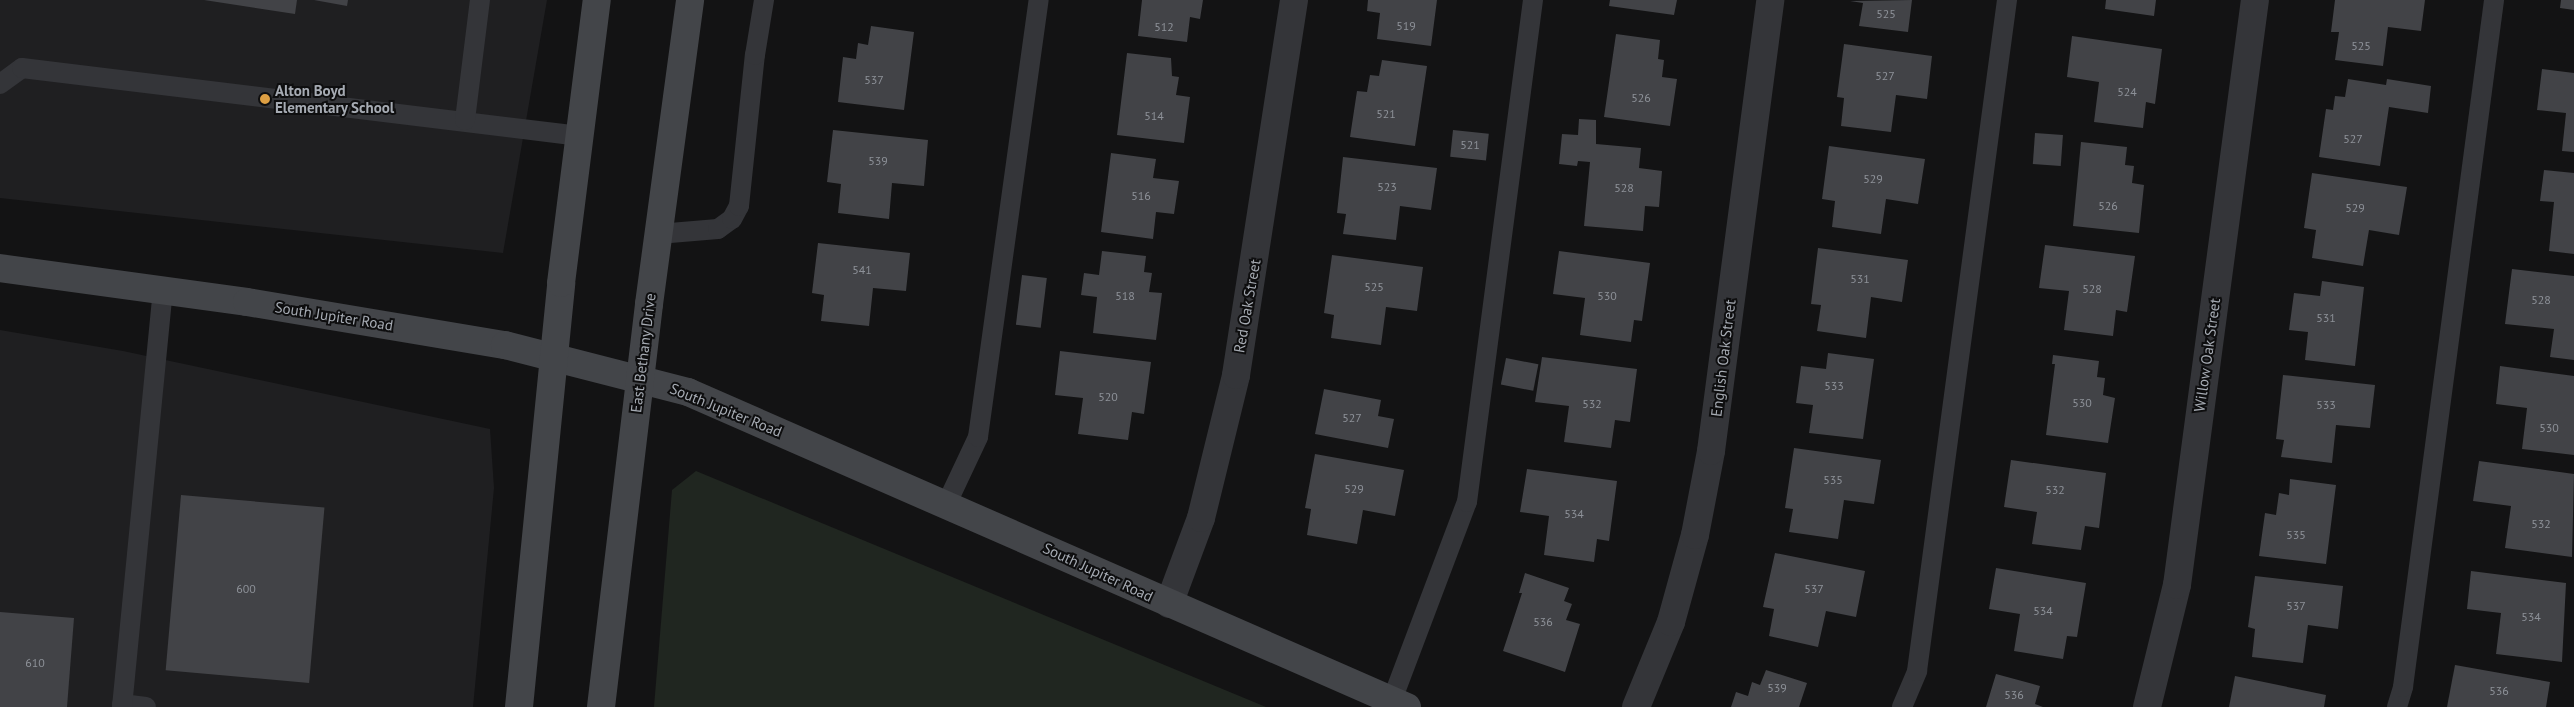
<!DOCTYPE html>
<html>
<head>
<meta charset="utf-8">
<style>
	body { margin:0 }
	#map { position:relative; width:2574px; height:707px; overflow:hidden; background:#131314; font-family:"PT Sans",sans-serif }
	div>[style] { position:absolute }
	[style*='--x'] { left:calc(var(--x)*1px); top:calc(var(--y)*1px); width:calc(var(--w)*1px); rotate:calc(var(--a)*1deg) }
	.built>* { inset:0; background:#1f1f21 }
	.green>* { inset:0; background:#202620 }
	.building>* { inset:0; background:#424347; transform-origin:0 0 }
	.lane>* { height:20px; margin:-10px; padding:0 10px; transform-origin:10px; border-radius:10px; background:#343539 }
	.street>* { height:28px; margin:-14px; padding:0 14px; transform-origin:14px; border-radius:14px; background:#343539 }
	.secondary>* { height:28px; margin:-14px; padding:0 14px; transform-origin:14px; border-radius:14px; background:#434549 }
	.dots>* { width:14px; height:14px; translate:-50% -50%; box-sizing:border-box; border:2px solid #0e0e0f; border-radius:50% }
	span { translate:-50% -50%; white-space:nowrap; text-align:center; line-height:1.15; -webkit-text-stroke:4px #0e0e0f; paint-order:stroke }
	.number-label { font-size:12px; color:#8d9198 }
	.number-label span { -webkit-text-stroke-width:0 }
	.poi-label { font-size:15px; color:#a6abb3; font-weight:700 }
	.left { translate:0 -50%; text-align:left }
	.street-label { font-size:15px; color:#a6abb3 }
</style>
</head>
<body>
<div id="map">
	<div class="built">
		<i style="clip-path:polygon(0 0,547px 0,503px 253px,0 198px)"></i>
		<i style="clip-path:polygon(0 330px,123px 351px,490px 429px,494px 488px,473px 707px,0 707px)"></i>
	</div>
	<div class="green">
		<i style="clip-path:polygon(696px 471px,1266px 707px,654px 707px,672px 490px)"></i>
	</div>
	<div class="building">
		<i style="clip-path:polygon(204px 0,297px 0,295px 14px)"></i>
		<i style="clip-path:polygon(314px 0,348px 0,347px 6px)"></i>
		<i style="clip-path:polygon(1142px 0,1203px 0,1200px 19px,1190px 17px,1187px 42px,1138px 36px)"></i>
		<i style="clip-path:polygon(1368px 0,1437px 0,1431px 46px,1377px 39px,1380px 13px,1367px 11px)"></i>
		<i style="clip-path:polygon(1610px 0,1677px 0,1674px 15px,1609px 6px)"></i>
		<i style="clip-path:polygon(1912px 0,1908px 32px,1859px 26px,1863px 3px,1850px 1px)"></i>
		<i style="clip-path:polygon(2106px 0,2156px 0,2154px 16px,2105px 9px)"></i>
		<i style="clip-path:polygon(2335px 0,2425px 0,2421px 31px,2388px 27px,2383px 66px,2335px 60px,2339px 32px,2331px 32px)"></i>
		<i style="clip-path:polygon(2561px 0,2574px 0,2574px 10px,2560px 8px)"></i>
		<i style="clip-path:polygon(871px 26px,914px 32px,904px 110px,838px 102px,843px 57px,856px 59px,858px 43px,868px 45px)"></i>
		<i style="clip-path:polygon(1616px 34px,1660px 40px,1658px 59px,1664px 60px,1662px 77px,1677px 79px,1670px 126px,1604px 117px)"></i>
		<i style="clip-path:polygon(2072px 36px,2162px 49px,2155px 104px,2146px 102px,2143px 128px,2094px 122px,2099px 82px,2067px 77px)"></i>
		<i style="clip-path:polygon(1844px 44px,1932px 56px,1927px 99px,1896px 95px,1891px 132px,1841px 126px,1844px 98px,1837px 97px)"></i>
		<i style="clip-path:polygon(1127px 53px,1171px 58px,1172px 76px,1179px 77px,1176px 95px,1190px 97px,1184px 143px,1117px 135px)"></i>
		<i style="clip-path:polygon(1382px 60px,1427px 66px,1415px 146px,1350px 137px,1357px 91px,1367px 92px,1370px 75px,1379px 76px)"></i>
		<i style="clip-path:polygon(2542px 69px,2574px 73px,2574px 152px,2562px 151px,2566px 113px,2537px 110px)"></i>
		<i style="clip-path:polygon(2348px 79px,2386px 85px,2387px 79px,2431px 86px,2428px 113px,2389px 107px,2380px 166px,2319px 157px,2326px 109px,2333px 110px,2335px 96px,2345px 97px)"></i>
		<i style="clip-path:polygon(1579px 119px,1596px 120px,1596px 144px,1641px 148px,1639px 168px,1662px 171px,1659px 207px,1645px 206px,1643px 231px,1584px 226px,1590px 162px,1578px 161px,1577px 166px,1559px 164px,1562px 134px,1578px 135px)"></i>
		<i style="clip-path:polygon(833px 130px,928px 140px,924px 186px,892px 183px,889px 219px,838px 213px,841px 184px,827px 182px)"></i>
		<i style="left:1453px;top:130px;width:36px;height:27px;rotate:6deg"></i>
		<i style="left:2035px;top:133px;width:28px;height:31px;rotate:4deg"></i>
		<i style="clip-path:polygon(2081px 142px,2127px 147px,2125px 165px,2134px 166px,2132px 183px,2144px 185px,2139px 233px,2073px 226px)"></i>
		<i style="clip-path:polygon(1829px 146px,1925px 159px,1918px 204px,1886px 199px,1881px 234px,1832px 227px,1835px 201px,1822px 199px)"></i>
		<i style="clip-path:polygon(1111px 153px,1156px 159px,1153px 178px,1179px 181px,1174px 214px,1156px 212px,1153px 239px,1101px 232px)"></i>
		<i style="clip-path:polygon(1343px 157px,1437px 168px,1431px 210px,1400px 206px,1396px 240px,1343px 234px,1346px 214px,1337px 213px)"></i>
		<i style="clip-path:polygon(2544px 170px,2574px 173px,2574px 254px,2549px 251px,2554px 202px,2540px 201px)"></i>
		<i style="clip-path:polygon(2312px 173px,2407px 187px,2399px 235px,2369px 230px,2363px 266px,2312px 258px,2316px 230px,2304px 228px)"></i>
		<i style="clip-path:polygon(818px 243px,910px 253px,906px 291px,873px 288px,869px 326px,821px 321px,824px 295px,812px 293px)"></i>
		<i style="clip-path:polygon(2045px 245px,2135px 256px,2127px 312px,2116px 310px,2113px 336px,2064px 330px,2069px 291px,2039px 288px)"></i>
		<i style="clip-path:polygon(1818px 248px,1908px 260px,1902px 302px,1871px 297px,1866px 338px,1817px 331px,1821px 305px,1811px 304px)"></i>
		<i style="clip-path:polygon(1102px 251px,1146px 256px,1144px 272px,1152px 273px,1149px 292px,1162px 293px,1156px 340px,1093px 333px,1097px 297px,1081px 295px,1084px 273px,1099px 275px)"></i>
		<i style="clip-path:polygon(1559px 251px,1650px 263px,1642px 321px,1634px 320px,1631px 342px,1580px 335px,1585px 298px,1553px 294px)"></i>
		<i style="clip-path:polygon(1332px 255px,1423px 267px,1417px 311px,1386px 307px,1381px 345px,1331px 338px,1334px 315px,1324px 313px)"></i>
		<i style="clip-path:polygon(2512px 269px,2574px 276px,2574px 360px,2550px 357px,2554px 329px,2505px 324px)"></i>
		<i style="left:1022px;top:275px;width:25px;height:50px;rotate:7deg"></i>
		<i style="clip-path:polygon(2322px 281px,2364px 287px,2355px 366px,2305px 360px,2308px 332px,2289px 330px,2294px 293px,2320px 296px)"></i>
		<i style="clip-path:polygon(1060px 351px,1151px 362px,1144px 414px,1132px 412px,1128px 440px,1078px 434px,1083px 398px,1055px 395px)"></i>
		<i style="clip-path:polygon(1828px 353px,1874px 359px,1863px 439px,1809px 433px,1813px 405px,1796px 403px,1801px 366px,1826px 369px)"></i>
		<i style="clip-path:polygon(2053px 355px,2099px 361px,2097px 377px,2105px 378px,2103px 395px,2115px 398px,2108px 443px,2046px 435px,2055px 364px,2052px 364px)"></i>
		<i style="clip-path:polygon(1542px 357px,1637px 369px,1630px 422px,1615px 420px,1611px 448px,1564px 442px,1569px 406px,1535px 402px)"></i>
		<i style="left:1506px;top:358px;width:33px;height:27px;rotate:11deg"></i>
		<i style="clip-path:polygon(2500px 366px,2574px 376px,2574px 455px,2522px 449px,2527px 408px,2496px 404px)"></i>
		<i style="clip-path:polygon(2283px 375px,2375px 385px,2370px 428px,2336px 425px,2332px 463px,2281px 457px,2284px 440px,2276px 439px)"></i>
		<i style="clip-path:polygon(1324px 389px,1381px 400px,1378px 416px,1394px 419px,1388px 448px,1315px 434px)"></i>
		<i style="clip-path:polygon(1794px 448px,1881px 460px,1874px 504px,1844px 500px,1838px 539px,1789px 532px,1793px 509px,1785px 508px)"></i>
		<i style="clip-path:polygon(1315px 454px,1404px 470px,1395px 516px,1363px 510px,1357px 544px,1307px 535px,1311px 509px,1305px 508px)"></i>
		<i style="clip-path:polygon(2011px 460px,2106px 473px,2099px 528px,2085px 526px,2081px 550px,2032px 544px,2037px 512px,2004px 507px)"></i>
		<i style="clip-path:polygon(2479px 461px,2574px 474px,2572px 557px,2505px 548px,2511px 506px,2473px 501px)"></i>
		<i style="clip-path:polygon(1527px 469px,1617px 481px,1609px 541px,1597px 539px,1594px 562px,1544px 555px,1549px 516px,1520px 512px)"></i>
		<i style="clip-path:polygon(2290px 479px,2336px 485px,2326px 564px,2259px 556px,2265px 513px,2276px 515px,2279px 493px,2289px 495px)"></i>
		<i style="left:181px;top:495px;width:144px;height:176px;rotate:5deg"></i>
		<i style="clip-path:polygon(1775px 553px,1865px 571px,1856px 617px,1826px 611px,1818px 647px,1769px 636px,1774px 609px,1763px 607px)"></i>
		<i style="clip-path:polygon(1996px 568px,2086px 583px,2077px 637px,2067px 636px,2063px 659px,2014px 651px,2020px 614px,1989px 609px)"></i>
		<i style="clip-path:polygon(2471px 571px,2566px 583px,2562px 662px,2496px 654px,2501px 613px,2467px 609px)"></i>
		<i style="clip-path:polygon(1525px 573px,1569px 588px,1564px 601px,1572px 604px,1566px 620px,1580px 624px,1565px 672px,1503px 651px,1522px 593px,1519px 593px)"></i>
		<i style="clip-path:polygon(2255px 576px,2343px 586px,2338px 629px,2308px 625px,2303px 663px,2252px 657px,2255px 629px,2248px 627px)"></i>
		<i style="clip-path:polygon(0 612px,74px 618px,67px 707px,0 707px)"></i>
		<i style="clip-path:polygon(2455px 665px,2550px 682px,2546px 707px,2447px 707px)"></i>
		<i style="clip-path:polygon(1766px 670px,1807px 683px,1799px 707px,1731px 707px,1736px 692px,1748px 696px,1752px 682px,1760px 685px)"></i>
		<i style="clip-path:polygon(1996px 674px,2040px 686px,2035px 704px,2043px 707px,1986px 707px)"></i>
		<i style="clip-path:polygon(2235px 676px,2326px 695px,2324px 707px,2229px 707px)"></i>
	</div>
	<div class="lane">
		<i style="--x:0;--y:84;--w:27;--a:-36"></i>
		<i style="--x:22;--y:68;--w:562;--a:6.95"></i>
		<i style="--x:465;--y:120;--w:121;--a:-82.9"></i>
		<i style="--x:658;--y:234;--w:60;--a:-4.8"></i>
		<i style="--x:718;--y:229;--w:17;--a:-36"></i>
		<i style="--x:732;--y:219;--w:15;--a:-62"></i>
		<i style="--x:739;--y:206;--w:152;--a:-84"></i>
		<i style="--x:755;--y:55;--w:56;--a:-80.7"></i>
		<i style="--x:947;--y:503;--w:73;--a:-64.8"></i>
		<i style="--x:978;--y:437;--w:441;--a:-82.1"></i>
		<i style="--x:1392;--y:700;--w:212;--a:-69.3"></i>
		<i style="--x:1467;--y:502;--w:506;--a:-82.51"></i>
		<i style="--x:122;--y:704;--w:24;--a:7"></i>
		<i style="--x:122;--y:707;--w:418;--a:-84.4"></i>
		<i style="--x:1902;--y:707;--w:39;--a:-67"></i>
		<i style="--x:1917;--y:671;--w:677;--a:-82.36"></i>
		<i style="--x:2397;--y:707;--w:21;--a:-73"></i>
		<i style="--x:2403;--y:687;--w:693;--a:-82.45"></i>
	</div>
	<div class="street">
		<i style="--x:1169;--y:604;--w:92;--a:-69.6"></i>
		<i style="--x:1201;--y:518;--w:147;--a:-76.2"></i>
		<i style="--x:1236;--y:375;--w:379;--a:-81.2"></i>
		<i style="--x:1636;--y:707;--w:92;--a:-67.6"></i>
		<i style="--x:1671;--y:622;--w:90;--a:-74.6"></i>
		<i style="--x:1695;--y:535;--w:86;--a:-79.2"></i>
		<i style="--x:1711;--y:451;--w:455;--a:-82.5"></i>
		<i style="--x:2147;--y:707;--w:126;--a:-76.2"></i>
		<i style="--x:2177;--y:585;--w:590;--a:-82.41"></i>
	</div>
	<div class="secondary">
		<i style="--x:0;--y:268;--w:249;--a:7.8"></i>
		<i style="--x:247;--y:302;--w:262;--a:9.5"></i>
		<i style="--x:505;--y:345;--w:189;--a:14.4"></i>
		<i style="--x:688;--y:392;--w:785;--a:23.66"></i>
		<i style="--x:519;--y:707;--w:426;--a:-84.3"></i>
		<i style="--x:561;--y:283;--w:285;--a:-82.8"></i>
		<i style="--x:601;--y:707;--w:406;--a:-83.2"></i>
		<i style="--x:649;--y:304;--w:307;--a:-82.3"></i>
	</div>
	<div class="dots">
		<i style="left:265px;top:99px;background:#dd9f43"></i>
	</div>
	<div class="number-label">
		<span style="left:1886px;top:14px">525</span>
		<span style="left:1406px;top:26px">519</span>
		<span style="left:1164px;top:27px">512</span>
		<span style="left:2361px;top:46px">525</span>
		<span style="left:1885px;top:76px">527</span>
		<span style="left:874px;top:80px">537</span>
		<span style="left:2127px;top:92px">524</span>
		<span style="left:1641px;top:98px">526</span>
		<span style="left:1386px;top:114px">521</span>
		<span style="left:1154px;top:116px">514</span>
		<span style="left:2353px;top:139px">527</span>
		<span style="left:1470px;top:145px">521</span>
		<span style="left:878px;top:161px">539</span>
		<span style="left:1873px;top:179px">529</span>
		<span style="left:1387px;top:187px">523</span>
		<span style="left:1624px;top:188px">528</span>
		<span style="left:1141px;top:196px">516</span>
		<span style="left:2108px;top:206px">526</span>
		<span style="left:2355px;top:208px">529</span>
		<span style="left:862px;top:270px">541</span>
		<span style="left:1860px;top:279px">531</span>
		<span style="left:1374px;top:287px">525</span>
		<span style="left:2092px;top:289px">528</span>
		<span style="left:1125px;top:296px">518</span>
		<span style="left:1607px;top:296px">530</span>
		<span style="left:2541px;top:300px">528</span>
		<span style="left:2326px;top:318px">531</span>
		<span style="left:1834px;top:386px">533</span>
		<span style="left:1108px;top:397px">520</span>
		<span style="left:2082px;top:403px">530</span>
		<span style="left:1592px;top:404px">532</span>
		<span style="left:2326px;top:405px">533</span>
		<span style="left:1352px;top:418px">527</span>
		<span style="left:2549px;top:428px">530</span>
		<span style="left:1833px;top:480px">535</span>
		<span style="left:1354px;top:489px">529</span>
		<span style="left:2055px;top:490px">532</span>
		<span style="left:1574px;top:514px">534</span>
		<span style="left:2541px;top:524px">532</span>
		<span style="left:2296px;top:535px">535</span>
		<span style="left:246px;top:589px">600</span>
		<span style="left:1814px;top:589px">537</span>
		<span style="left:2296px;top:606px">537</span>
		<span style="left:2043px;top:611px">534</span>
		<span style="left:2531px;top:617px">534</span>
		<span style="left:1543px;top:622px">536</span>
		<span style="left:35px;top:663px">610</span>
		<span style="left:1777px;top:688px">539</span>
		<span style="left:2499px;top:691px">536</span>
		<span style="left:2014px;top:695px">536</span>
	</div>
	<div class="poi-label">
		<span class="left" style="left:275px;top:99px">Alton Boyd<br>Elementary School</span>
	</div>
	<div class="street-label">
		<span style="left:1247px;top:306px;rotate:-80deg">Red Oak Street</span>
		<span style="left:334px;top:316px;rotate:9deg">South Jupiter Road</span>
		<span style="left:643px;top:353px;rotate:-83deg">East Bethany Drive</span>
		<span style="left:2207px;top:355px;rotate:-82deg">Willow Oak Street</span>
		<span style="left:1723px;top:358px;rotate:-83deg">English Oak Street</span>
		<span style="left:726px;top:410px;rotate:22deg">South Jupiter Road</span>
		<span style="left:1098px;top:572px;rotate:25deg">South Jupiter Road</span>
	</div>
</div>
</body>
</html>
